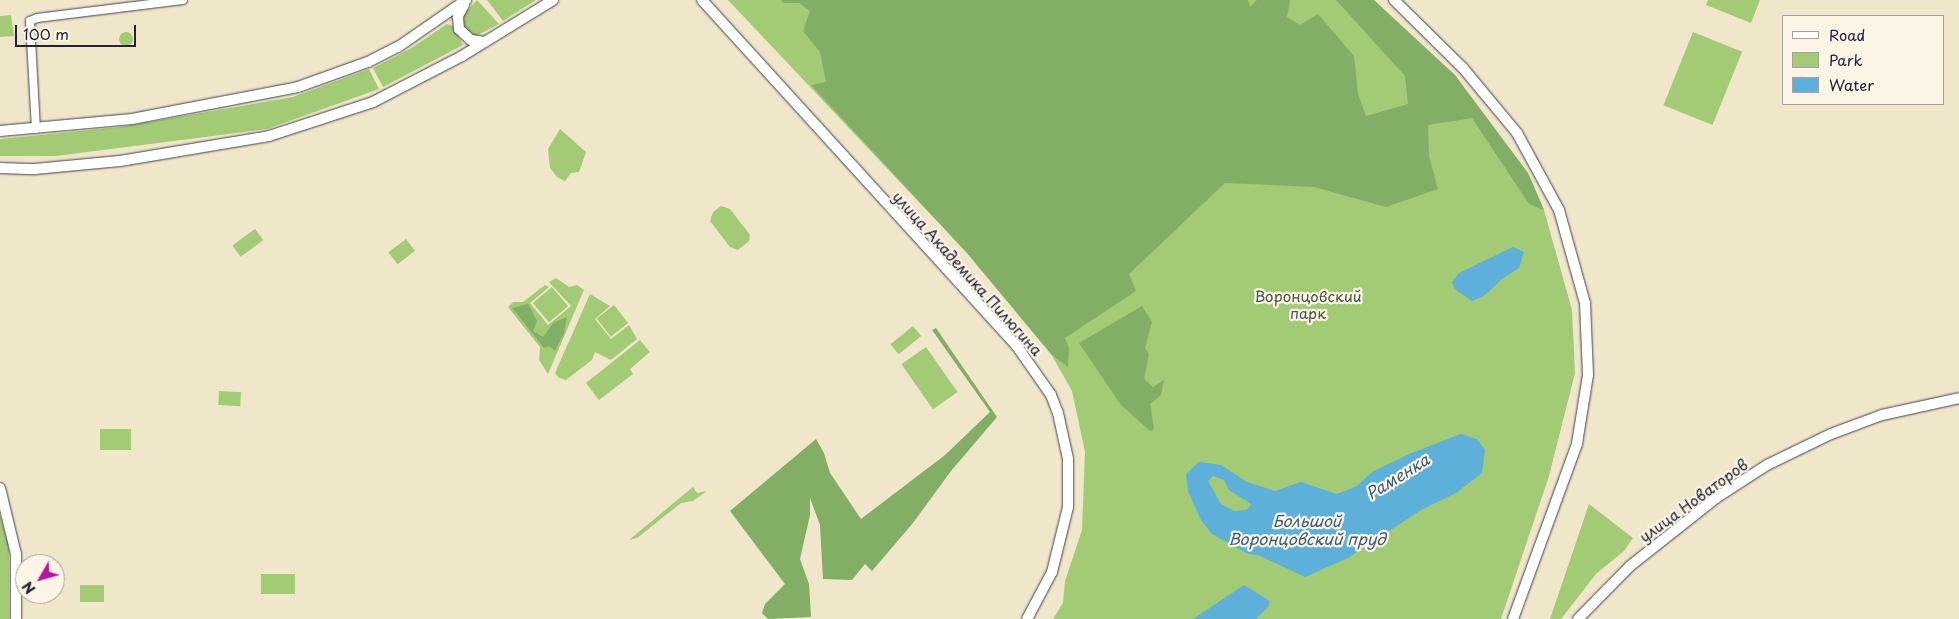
<!DOCTYPE html>
<html>
<head>
<meta charset="utf-8">
<style>
	body { margin:0 }
	#map { position:relative; width:1959px; height:619px; overflow:hidden; background:#f0e7ca; font-family:"Playpen Sans",sans-serif }
	div>[style] { position:absolute }
	[style*='--x'] { left:calc(var(--x)*1px); top:calc(var(--y)*1px); width:calc(var(--w)*1px); rotate:calc(var(--a)*1deg) }
	.green>* { inset:0; background:#a3ca74; transform-origin:0 0 }
	.round { border-radius:50% }
	.forest>* { inset:0; background:#82ae66 }
	.water>* { inset:0; background:#5db0d9 }
	.roads { filter:drop-shadow(0 0 1px #414050) drop-shadow(0 0 1px #414050) }
	.minor>* { height:8px; margin:-4px; padding:0 4px; transform-origin:4px; border-radius:4px; background:#fff }
	.tertiary>* { height:10px; margin:-5px; padding:0 5px; transform-origin:5px; border-radius:5px; background:#fff }
	span { translate:-50% -50%; white-space:nowrap; text-align:center; line-height:1.15; -webkit-text-stroke:4.5px #fcf5e5; paint-order:stroke }
	.street-label { font-size:15px; color:#22223b }
	.park-label { font-size:15px; color:#49544c }
	.water-label { font-size:16px; color:#3a5b7a; font-style:italic }
	.legend { position:absolute; left:1782px; top:15px; width:162px; height:90px; box-sizing:border-box; background:#fcf5e5; border:1px solid #a5a1a1; margin:0; padding:6px 9px; list-style:none; font-size:15px; color:#22223b }
	.legend li { display:flex; align-items:center; gap:10px; height:25px }
	.legend b { width:25px; border:1px solid #a5a1a1 }
	.north { position:absolute; left:15px; top:554px; width:50px; height:50px; box-sizing:border-box; background:#fcf5e5; border:1px solid #a5a1a1; border-radius:50%; rotate:232deg; font-size:14px; font-weight:700; line-height:20px; text-align:center; color:#22223b }
	.north::after { content:''; display:block; margin:auto; width:18px; height:22px; background:#b5179e; clip-path:polygon(50% 0,100% 100%,50% 72%,0 100%) }
	.scale { position:absolute; left:15px; top:25px; width:121px; height:22px; box-sizing:border-box; border:2px solid #22223b; border-top:0; padding-left:6px; font-size:15px; line-height:18px; white-space:nowrap; color:#22223b; -webkit-text-stroke:4px #fcf5e5; paint-order:stroke }
</style>
</head>
<body>
<div id="map">
	<div class="green">
		<i style="clip-path:polygon(477px 0,499px 24px,476px 36px,464px 29px,463px 15px)"></i>
		<i style="clip-path:polygon(487px 0,536px 0,503px 21px)"></i>
		<i style="clip-path:polygon(728px 0,1373px 0,1452px 77px,1528px 173px,1544px 210px,1572px 310px,1575px 373px,1549px 476px,1501px 619px,1053px 619px,1063px 603px,1065px 581px,1082px 530px,1085px 452px,1072px 391px,1051px 354px,967px 253px)"></i>
		<i style="clip-path:polygon(1708px 0,1760px 0,1751px 23px,1706px 5px)"></i>
		<i style="clip-path:polygon(11px 15px,14px 36px,0 37px,0 16px)"></i>
		<i style="clip-path:polygon(447px 24px,453px 26px,463px 45px,383px 87px,373px 68px,410px 49px)"></i>
		<i class="round" style="left:119px;top:32px;width:14px;height:14px"></i>
		<i style="left:1693px;top:32px;width:53px;height:79px;rotate:22deg"></i>
		<i style="clip-path:polygon(369px 69px,379px 89px,267px 129px,56px 156px,0 156px,0 139px,120px 127px,293px 97px)"></i>
		<i style="clip-path:polygon(560px 129px,586px 152px,579px 172px,571px 173px,565px 181px,557px 177px,550px 168px,548px 149px)"></i>
		<i style="clip-path:polygon(721px 206px,730px 209px,750px 235px,749px 241px,738px 250px,730px 247px,710px 221px,713px 212px)"></i>
		<i style="left:255px;top:229px;width:14px;height:28px;rotate:54deg"></i>
		<i style="left:406px;top:239px;width:15px;height:22px;rotate:53deg"></i>
		<i style="clip-path:polygon(556px 278px,569px 287px,577px 285px,584px 290px,548px 374px,539px 360px,540px 347px,508px 307px,513px 302px,523px 302px,545px 285px,549px 287px,530px 303px,548px 325px,571px 306px,549px 282px)"></i>
		<i style="left:552px;top:287px;width:25px;height:25px;rotate:50deg"></i>
		<i style="clip-path:polygon(590px 294px,610px 306px,595px 319px,611px 339px,629px 325px,637px 339px,611px 360px,595px 352px,592px 360px,566px 380px,559px 378px,555px 373px)"></i>
		<i style="left:614px;top:305px;width:23px;height:22px;rotate:52deg"></i>
		<i style="left:913px;top:326px;width:13px;height:29px;rotate:51deg"></i>
		<i style="clip-path:polygon(640px 340px,650px 352px,630px 369px,633px 374px,599px 400px,586px 383px)"></i>
		<i style="left:926px;top:347px;width:55px;height:30px;rotate:55deg"></i>
		<i style="left:219px;top:391px;width:22px;height:14px;rotate:3deg"></i>
		<i style="left:100px;top:429px;width:31px;height:21px"></i>
		<i style="clip-path:polygon(693px 487px,697px 493px,707px 491px,693px 501px,681px 503px,637px 538px,629px 540px)"></i>
		<i style="clip-path:polygon(1589px 504px,1633px 538px,1624px 551px,1596px 574px,1561px 619px,1550px 619px)"></i>
		<i style="clip-path:polygon(0 515px,9px 547px,9px 619px,0 619px)"></i>
		<i style="left:261px;top:574px;width:34px;height:20px"></i>
		<i style="left:80px;top:585px;width:24px;height:17px"></i>
	</div>
	<div class="forest">
		<i style="clip-path:polygon(781px 0,1248px 0,1250px 7px,1257px 0,1290px 0,1287px 17px,1300px 25px,1318px 14px,1354px 56px,1358px 94px,1366px 116px,1408px 104px,1405px 76px,1336px 0,1374px 0,1455px 75px,1528px 173px,1544px 210px,1529px 204px,1472px 118px,1428px 125px,1429px 156px,1438px 189px,1386px 207px,1314px 187px,1225px 183px,1129px 274px,1136px 291px,1065px 338px,1069px 349px,1068px 367px,1051px 354px,967px 253px,811px 85px,826px 82px,820px 52px,803px 31px,810px 11px,799px 3px,783px 3px)"></i>
		<i style="clip-path:polygon(528px 304px,537px 321px,533px 331px,543px 337px,553px 323px,567px 317px,564px 333px,555px 351px,549px 346px,544px 348px,512px 308px)"></i>
		<i style="clip-path:polygon(1142px 306px,1152px 322px,1145px 348px,1149px 354px,1144px 379px,1153px 387px,1164px 380px,1161px 395px,1150px 404px,1154px 429px,1150px 431px,1121px 405px,1079px 343px)"></i>
		<i style="clip-path:polygon(936px 328px,997px 417px,951px 471px,913px 523px,872px 571px,865px 564px,852px 580px,823px 579px,820px 525px,810px 498px,810px 515px,800px 559px,809px 584px,811px 617px,768px 619px,762px 613px,765px 604px,785px 584px,730px 511px,816px 439px,824px 453px,830px 473px,861px 519px,945px 455px,990px 412px,932px 330px)"></i>
	</div>
	<div class="water">
		<i style="clip-path:polygon(1513px 247px,1524px 252px,1519px 268px,1502px 279px,1484px 296px,1472px 301px,1455px 289px,1452px 282px,1459px 273px)"></i>
		<i style="clip-path:polygon(evenodd,1461px 434px,1477px 439px,1485px 450px,1482px 473px,1456px 493px,1421px 510px,1348px 558px,1305px 577px,1258px 555px,1248px 554px,1212px 534px,1201px 520px,1188px 491px,1186px 474px,1199px 462px,1221px 465px,1247px 482px,1275px 491px,1301px 482px,1337px 494px,1357px 486px,1372px 472px,1409px 454px,1461px 434px,1213px 476px,1224px 480px,1229px 490px,1251px 504px,1247px 510px,1234px 511px,1221px 504px,1208px 481px,1213px 476px)"></i>
		<i style="clip-path:polygon(1244px 585px,1270px 601px,1268px 607px,1256px 619px,1193px 619px)"></i>
	</div>
	<div class="roads">
		<div class="minor">
			<i style="--x:36;--y:129;--w:108;--a:-93.2"></i>
			<i style="--x:30;--y:21;--w:8;--a:-23"></i>
			<i style="--x:37;--y:18;--w:147;--a:-7"></i>
		</div>
		<div class="tertiary">
			<i style="--x:702;--y:0;--w:466;--a:47.7"></i>
			<i style="--x:1016;--y:345;--w:61;--a:55"></i>
			<i style="--x:1051;--y:395;--w:19;--a:69"></i>
			<i style="--x:1058;--y:413;--w:47;--a:77.7"></i>
			<i style="--x:1068;--y:459;--w:48;--a:90"></i>
			<i style="--x:1068;--y:507;--w:67;--a:103.8"></i>
			<i style="--x:1052;--y:572;--w:53;--a:118"></i>
			<i style="--x:1394;--y:0;--w:97;--a:44.6"></i>
			<i style="--x:1463;--y:68;--w:85;--a:50.3"></i>
			<i style="--x:1517;--y:133;--w:88;--a:61.4"></i>
			<i style="--x:1559;--y:210;--w:97;--a:74.4"></i>
			<i style="--x:1585;--y:303;--w:72;--a:87.6"></i>
			<i style="--x:1588;--y:375;--w:70;--a:99.1"></i>
			<i style="--x:1577;--y:444;--w:186;--a:110.1"></i>
			<i style="--x:464;--y:5;--w:13;--a:119"></i>
			<i style="--x:458;--y:16;--w:13;--a:86"></i>
			<i style="--x:459;--y:29;--w:16;--a:43"></i>
			<i style="--x:471;--y:40;--w:14;--a:8"></i>
			<i style="--x:0;--y:131;--w:133;--a:-5.2"></i>
			<i style="--x:132;--y:119;--w:169;--a:-10.9"></i>
			<i style="--x:298;--y:87;--w:74;--a:-19.7"></i>
			<i style="--x:368;--y:62;--w:34;--a:-27"></i>
			<i style="--x:398;--y:47;--w:83;--a:-34.7"></i>
			<i style="--x:0;--y:168;--w:35;--a:2"></i>
			<i style="--x:35;--y:169;--w:85;--a:-5.4"></i>
			<i style="--x:120;--y:161;--w:151;--a:-9.5"></i>
			<i style="--x:269;--y:136;--w:109;--a:-18.1"></i>
			<i style="--x:373;--y:102;--w:100;--a:-27.3"></i>
			<i style="--x:462;--y:56;--w:107;--a:-31.6"></i>
			<i style="--x:0;--y:488;--w:68;--a:76.4"></i>
			<i style="--x:16;--y:554;--w:65;--a:90"></i>
			<i style="--x:1578;--y:619;--w:74;--a:-45.5"></i>
			<i style="--x:1630;--y:566;--w:110;--a:-38.3"></i>
			<i style="--x:1716;--y:498;--w:61;--a:-32.9"></i>
			<i style="--x:1767;--y:465;--w:71;--a:-25.8"></i>
			<i style="--x:1831;--y:434;--w:54;--a:-20.4"></i>
			<i style="--x:1882;--y:415;--w:79;--a:-12.4"></i>
		</div>
	</div>
	<div class="street-label">
		<span style="left:968px;top:273px;rotate:48deg">улица Академика Пилюгина</span>
		<span style="left:1693px;top:500px;rotate:-36deg">улица Новаторов</span>
	</div>
	<div class="park-label">
		<span style="left:1308px;top:304px">Воронцовский<br>парк</span>
	</div>
	<div class="water-label">
		<span style="left:1397px;top:476px;rotate:-32deg">Раменка</span>
		<span style="left:1307px;top:529px">Большой<br>Воронцовский пруд</span>
	</div>
	<ul class="legend">
	<li><b style="height:6px;background:#fff"></b>Road</li>
	<li><b style="height:14px;background:#a3ca74"></b>Park</li>
	<li><b style="height:14px;background:#5db0d9"></b>Water</li>
	</ul>
	<div class="north">N</div>
	<div class="scale">100 m</div>
</div>
</body>
</html>
